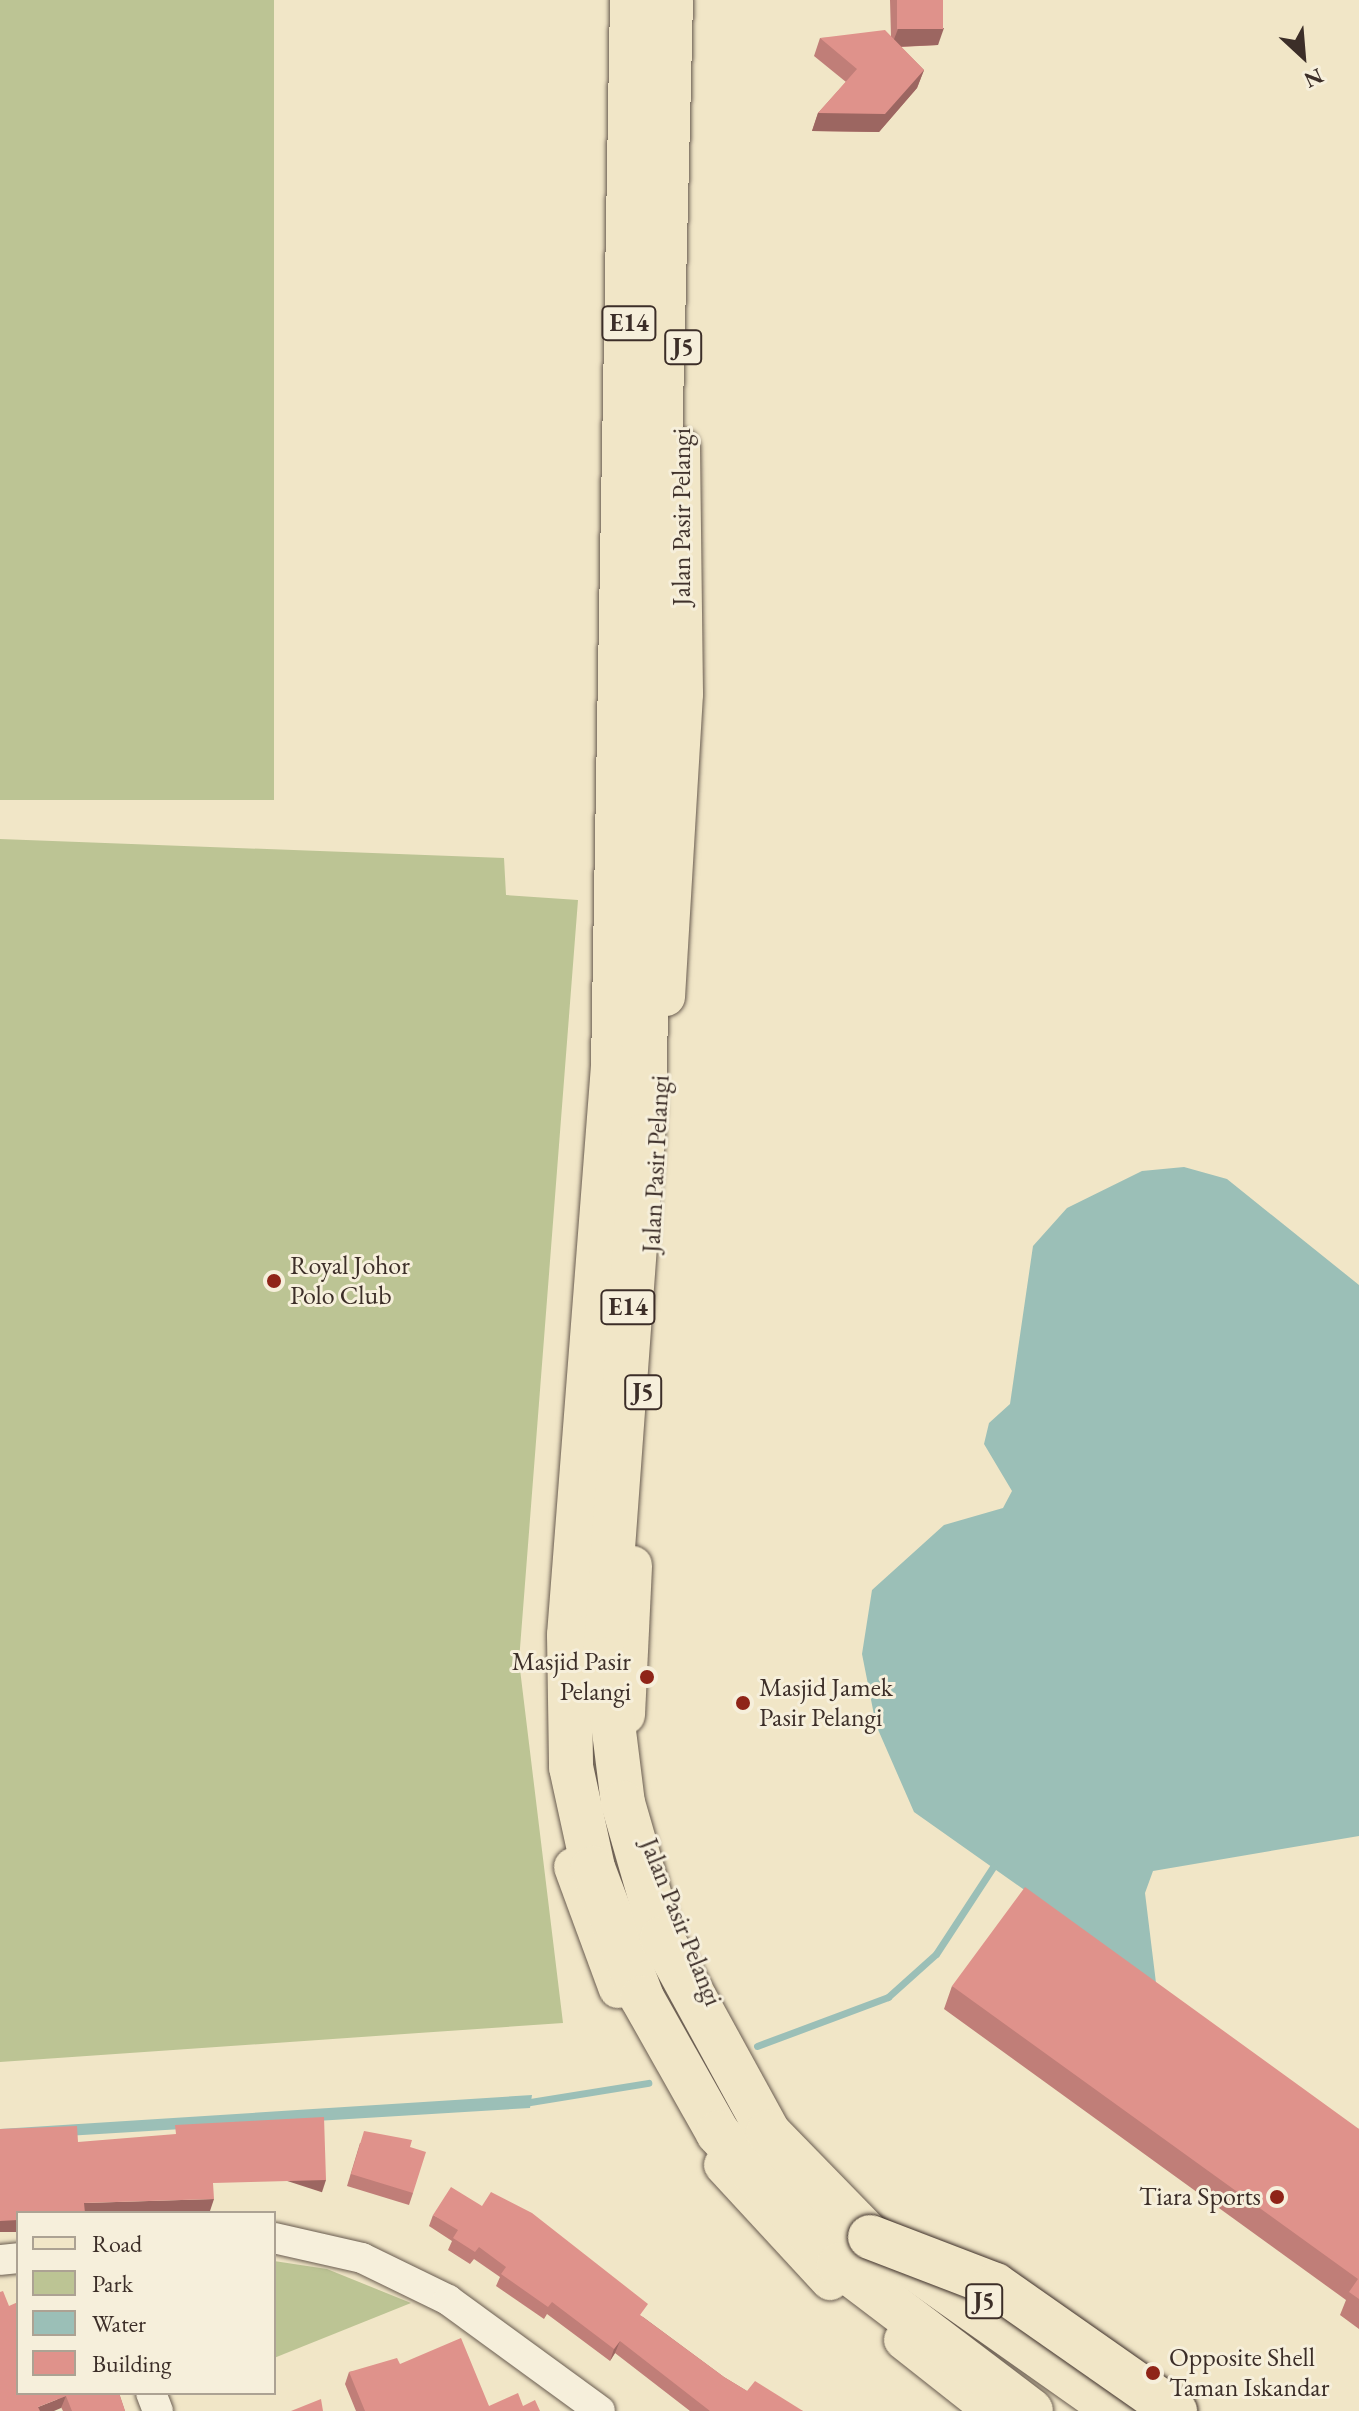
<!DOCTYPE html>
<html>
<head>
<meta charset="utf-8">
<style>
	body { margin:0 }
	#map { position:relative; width:1359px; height:2411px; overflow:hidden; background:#f1e6c7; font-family:"EB Garamond",serif }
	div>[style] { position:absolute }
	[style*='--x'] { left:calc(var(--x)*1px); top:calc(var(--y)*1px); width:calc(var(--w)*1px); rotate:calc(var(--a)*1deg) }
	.green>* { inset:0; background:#bcc494; transform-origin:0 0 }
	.water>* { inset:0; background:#9bbfb7 }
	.stream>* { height:7px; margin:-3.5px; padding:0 3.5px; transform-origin:3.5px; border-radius:3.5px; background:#9bbfb7 }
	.roads { filter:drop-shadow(0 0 2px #695c50) drop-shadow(0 0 2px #695c50) }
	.minor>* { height:30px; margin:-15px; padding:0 15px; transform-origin:15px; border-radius:15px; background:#f6efdb }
	.major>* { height:38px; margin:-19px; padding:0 19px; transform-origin:19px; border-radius:19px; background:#f1e6c7 }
	.highway>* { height:44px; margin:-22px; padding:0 22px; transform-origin:22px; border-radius:22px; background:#f1e6c7 }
	.bridges { filter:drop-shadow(0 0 2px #3c2e28) drop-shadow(0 0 2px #3c2e28) }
	.highway-bridge>* { height:44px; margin:-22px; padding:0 22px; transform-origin:22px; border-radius:22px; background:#f1e6c7 }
	.wall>* { inset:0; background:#c07e78 }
	.shaded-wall>* { inset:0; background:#9c6661; transform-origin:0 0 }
	.building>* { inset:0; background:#df928b; transform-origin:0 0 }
	.dots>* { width:22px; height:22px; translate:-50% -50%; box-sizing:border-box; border:4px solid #f6efdb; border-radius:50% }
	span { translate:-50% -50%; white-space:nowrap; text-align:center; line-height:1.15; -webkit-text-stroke:6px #f6efdb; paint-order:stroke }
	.shield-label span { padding:2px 6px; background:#f6efdb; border:2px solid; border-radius:6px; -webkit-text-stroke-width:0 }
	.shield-label { font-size:24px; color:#3c2e28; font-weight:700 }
	.street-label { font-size:26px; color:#3c2e28 }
	.poi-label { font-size:26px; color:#3c2e28 }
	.left { translate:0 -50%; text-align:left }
	.right { translate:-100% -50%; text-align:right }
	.legend { position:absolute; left:16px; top:2211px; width:260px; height:184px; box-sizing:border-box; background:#f6efdb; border:2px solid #aca293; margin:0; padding:10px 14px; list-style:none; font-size:24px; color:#3c2e28 }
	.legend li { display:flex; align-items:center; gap:16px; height:40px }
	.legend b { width:40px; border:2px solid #aca293 }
	.north { position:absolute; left:1263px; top:16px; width:80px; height:80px; -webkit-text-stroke:6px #f6efdb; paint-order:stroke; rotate:154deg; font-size:22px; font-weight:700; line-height:32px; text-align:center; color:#3c2e28 }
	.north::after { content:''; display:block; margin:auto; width:28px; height:36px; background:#3c2e28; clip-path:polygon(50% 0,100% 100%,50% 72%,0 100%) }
</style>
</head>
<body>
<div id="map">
	<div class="green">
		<i style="left:0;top:0;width:274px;height:800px"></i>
		<i style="clip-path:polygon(0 839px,504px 858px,506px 895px,578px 900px,519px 1661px,563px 2023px,0 2062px)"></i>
		<i style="clip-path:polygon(274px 2261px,327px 2269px,411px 2303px,274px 2358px)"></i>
	</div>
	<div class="water">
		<i style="clip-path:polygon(1184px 1167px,1227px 1179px,1359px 1285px,1359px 1836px,1153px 1871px,1145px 1893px,1156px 1983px,914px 1812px,876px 1725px,862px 1654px,872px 1590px,944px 1525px,1003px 1508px,1012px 1491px,984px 1444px,989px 1423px,1010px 1404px,1033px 1246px,1067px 1208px,1142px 1171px)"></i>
		<i style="clip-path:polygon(532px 2095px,530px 2108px,0 2140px,0 2129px)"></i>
	</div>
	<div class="stream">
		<i style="--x:757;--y:2046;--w:140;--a:-20.5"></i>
		<i style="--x:888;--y:1997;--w:64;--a:-41.9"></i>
		<i style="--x:936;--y:1954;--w:104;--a:-56.8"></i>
		<i style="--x:524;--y:2103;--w:126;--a:-9.2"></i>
	</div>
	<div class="roads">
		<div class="minor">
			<i style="--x:274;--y:2238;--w:90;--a:12.8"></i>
			<i style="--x:362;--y:2258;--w:96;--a:26"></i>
			<i style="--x:448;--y:2300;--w:188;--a:36.1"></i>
			<i style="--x:0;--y:2260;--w:18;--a:-6"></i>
			<i style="--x:151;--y:2393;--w:19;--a:69"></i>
		</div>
		<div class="major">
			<i style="--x:666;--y:997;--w:304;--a:-86.6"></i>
			<i style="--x:684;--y:694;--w:247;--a:-90.7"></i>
			<i style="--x:626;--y:1715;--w:150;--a:-87.3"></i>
			<i style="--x:573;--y:1867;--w:130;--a:69.8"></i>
			<i style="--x:723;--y:2165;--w:158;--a:47.3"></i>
			<i style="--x:903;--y:2340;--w:115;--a:38.3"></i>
		</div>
		<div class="highway">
			<i style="--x:632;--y:0;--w:1066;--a:91.02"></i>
			<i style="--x:613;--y:1066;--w:571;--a:94.42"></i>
			<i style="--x:569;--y:1635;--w:132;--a:89.1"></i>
			<i style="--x:571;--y:1767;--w:103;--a:77.7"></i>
			<i style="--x:593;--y:1868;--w:139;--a:69.3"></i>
			<i style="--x:642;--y:1998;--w:155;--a:60.6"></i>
			<i style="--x:718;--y:2133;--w:179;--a:47.5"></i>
			<i style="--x:839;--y:2265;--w:241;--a:37.2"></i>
			<i style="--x:671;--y:0;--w:1136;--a:91.41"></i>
			<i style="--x:643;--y:1136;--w:524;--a:94.16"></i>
			<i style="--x:605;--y:1659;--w:145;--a:82.9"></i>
			<i style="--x:623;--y:1803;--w:141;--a:73.9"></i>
			<i style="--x:662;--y:1938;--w:221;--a:61.3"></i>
			<i style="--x:768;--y:2132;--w:146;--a:45.8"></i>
			<i style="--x:870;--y:2237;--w:302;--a:35.2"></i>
		</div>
	</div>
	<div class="bridges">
		<div class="highway-bridge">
			<i style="--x:870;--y:2237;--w:134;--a:21"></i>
			<i style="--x:995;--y:2285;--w:220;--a:35"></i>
		</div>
	</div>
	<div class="wall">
		<i style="clip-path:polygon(890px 0,943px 0,938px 45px,901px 47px,924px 70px,917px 88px,879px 132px,812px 131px,818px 113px,846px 82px,814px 56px,820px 38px,891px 36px)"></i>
		<i style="clip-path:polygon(952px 1986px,1359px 2129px,1359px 2329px,1340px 2315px,1346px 2300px,944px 2009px)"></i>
		<i style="clip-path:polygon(360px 2143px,410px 2147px,413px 2193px,409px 2205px,347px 2186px)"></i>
		<i style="clip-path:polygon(433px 2215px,643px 2317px,724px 2377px,747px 2391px,803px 2411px,690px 2411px,615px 2353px,610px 2361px,547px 2314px,544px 2319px,496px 2286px,500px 2277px,474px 2259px,470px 2264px,448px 2250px,452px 2241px,429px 2226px)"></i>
		<i style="clip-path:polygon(9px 2306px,119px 2393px,125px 2411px,63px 2411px)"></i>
		<i style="clip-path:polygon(400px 2364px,489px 2406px,523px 2406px,540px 2411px,356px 2411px,345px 2384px,349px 2372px)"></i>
	</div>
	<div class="shaded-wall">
		<i style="clip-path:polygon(944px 28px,938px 45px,891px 47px,898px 29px)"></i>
		<i style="clip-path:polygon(924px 70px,917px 88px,879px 132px,812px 131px,818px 113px)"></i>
		<i style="left:326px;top:2180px;width:13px;height:113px;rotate:108deg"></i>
		<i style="clip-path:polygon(214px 2199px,210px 2211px,146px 2213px,80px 2213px,84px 2203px)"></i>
		<i style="left:18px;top:2220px;width:12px;height:18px;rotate:90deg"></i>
		<i style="clip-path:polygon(620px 2341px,615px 2353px,610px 2361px,614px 2349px)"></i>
		<i style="clip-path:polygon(66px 2396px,61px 2408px,54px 2411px,37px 2411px,38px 2407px)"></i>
	</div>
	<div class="building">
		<i style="left:897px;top:0;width:46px;height:29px"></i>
		<i style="clip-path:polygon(885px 30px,924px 70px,885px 114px,818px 113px,857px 69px,820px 38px)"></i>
		<i style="clip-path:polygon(1025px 1887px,1359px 2129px,1359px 2299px,1349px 2292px,1358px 2279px,952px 1986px)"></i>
		<i style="clip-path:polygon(324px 2117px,326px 2180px,213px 2183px,214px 2199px,84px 2203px,85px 2213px,18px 2213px,18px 2220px,0 2221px,0 2129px,77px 2126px,78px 2142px,176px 2134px,175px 2125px)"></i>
		<i style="clip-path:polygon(364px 2131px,412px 2140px,410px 2147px,426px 2152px,413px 2193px,351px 2174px)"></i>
		<i style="clip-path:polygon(451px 2187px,482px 2206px,491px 2192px,532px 2213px,648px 2304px,640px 2315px,724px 2377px,747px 2391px,755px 2381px,803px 2411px,710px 2411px,620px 2341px,614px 2349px,552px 2302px,548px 2307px,501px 2274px,506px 2267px,479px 2247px,475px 2252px,453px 2238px,458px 2230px,433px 2215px)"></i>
		<i style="clip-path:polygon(3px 2291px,9px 2306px,18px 2302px,18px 2393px,119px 2393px,125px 2411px,72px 2411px,66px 2396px,38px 2407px,40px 2411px,0 2411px,0 2292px)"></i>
		<i style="clip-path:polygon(461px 2338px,489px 2406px,518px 2393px,523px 2406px,535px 2400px,540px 2411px,365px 2411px,349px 2372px,397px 2358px,400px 2364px)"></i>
		<i style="clip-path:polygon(321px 2399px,323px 2411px,291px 2411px)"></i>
	</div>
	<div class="dots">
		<i style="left:274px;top:1281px;background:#8f2418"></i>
		<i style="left:647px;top:1677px;background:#8f2418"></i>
		<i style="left:743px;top:1703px;background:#8f2418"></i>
		<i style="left:1277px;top:2197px;background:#8f2418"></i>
		<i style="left:1153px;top:2373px;background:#8f2418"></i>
	</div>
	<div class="shield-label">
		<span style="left:629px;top:323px">E14</span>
		<span style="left:683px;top:347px">J5</span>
		<span style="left:628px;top:1307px">E14</span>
		<span style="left:643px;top:1392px">J5</span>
		<span style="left:984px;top:2301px">J5</span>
	</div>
	<div class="street-label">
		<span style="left:682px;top:517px;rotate:-90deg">Jalan Pasir Pelangi</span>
		<span style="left:656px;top:1164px;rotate:-87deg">Jalan Pasir Pelangi</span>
		<span style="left:681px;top:1922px;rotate:68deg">Jalan Pasir Pelangi</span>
	</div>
	<div class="poi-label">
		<span class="left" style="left:290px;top:1281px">Royal Johor<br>Polo Club</span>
		<span class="right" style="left:631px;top:1677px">Masjid Pasir<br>Pelangi</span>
		<span class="left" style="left:759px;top:1703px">Masjid Jamek<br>Pasir Pelangi</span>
		<span class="right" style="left:1261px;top:2197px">Tiara Sports</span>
		<span class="left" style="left:1169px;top:2373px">Opposite Shell<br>Taman Iskandar</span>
	</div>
	<ul class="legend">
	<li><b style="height:10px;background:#f1e6c7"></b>Road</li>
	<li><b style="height:22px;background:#bcc494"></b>Park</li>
	<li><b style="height:22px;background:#9bbfb7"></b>Water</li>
	<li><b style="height:22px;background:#df928b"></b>Building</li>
	</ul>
	<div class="north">N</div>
</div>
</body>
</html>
